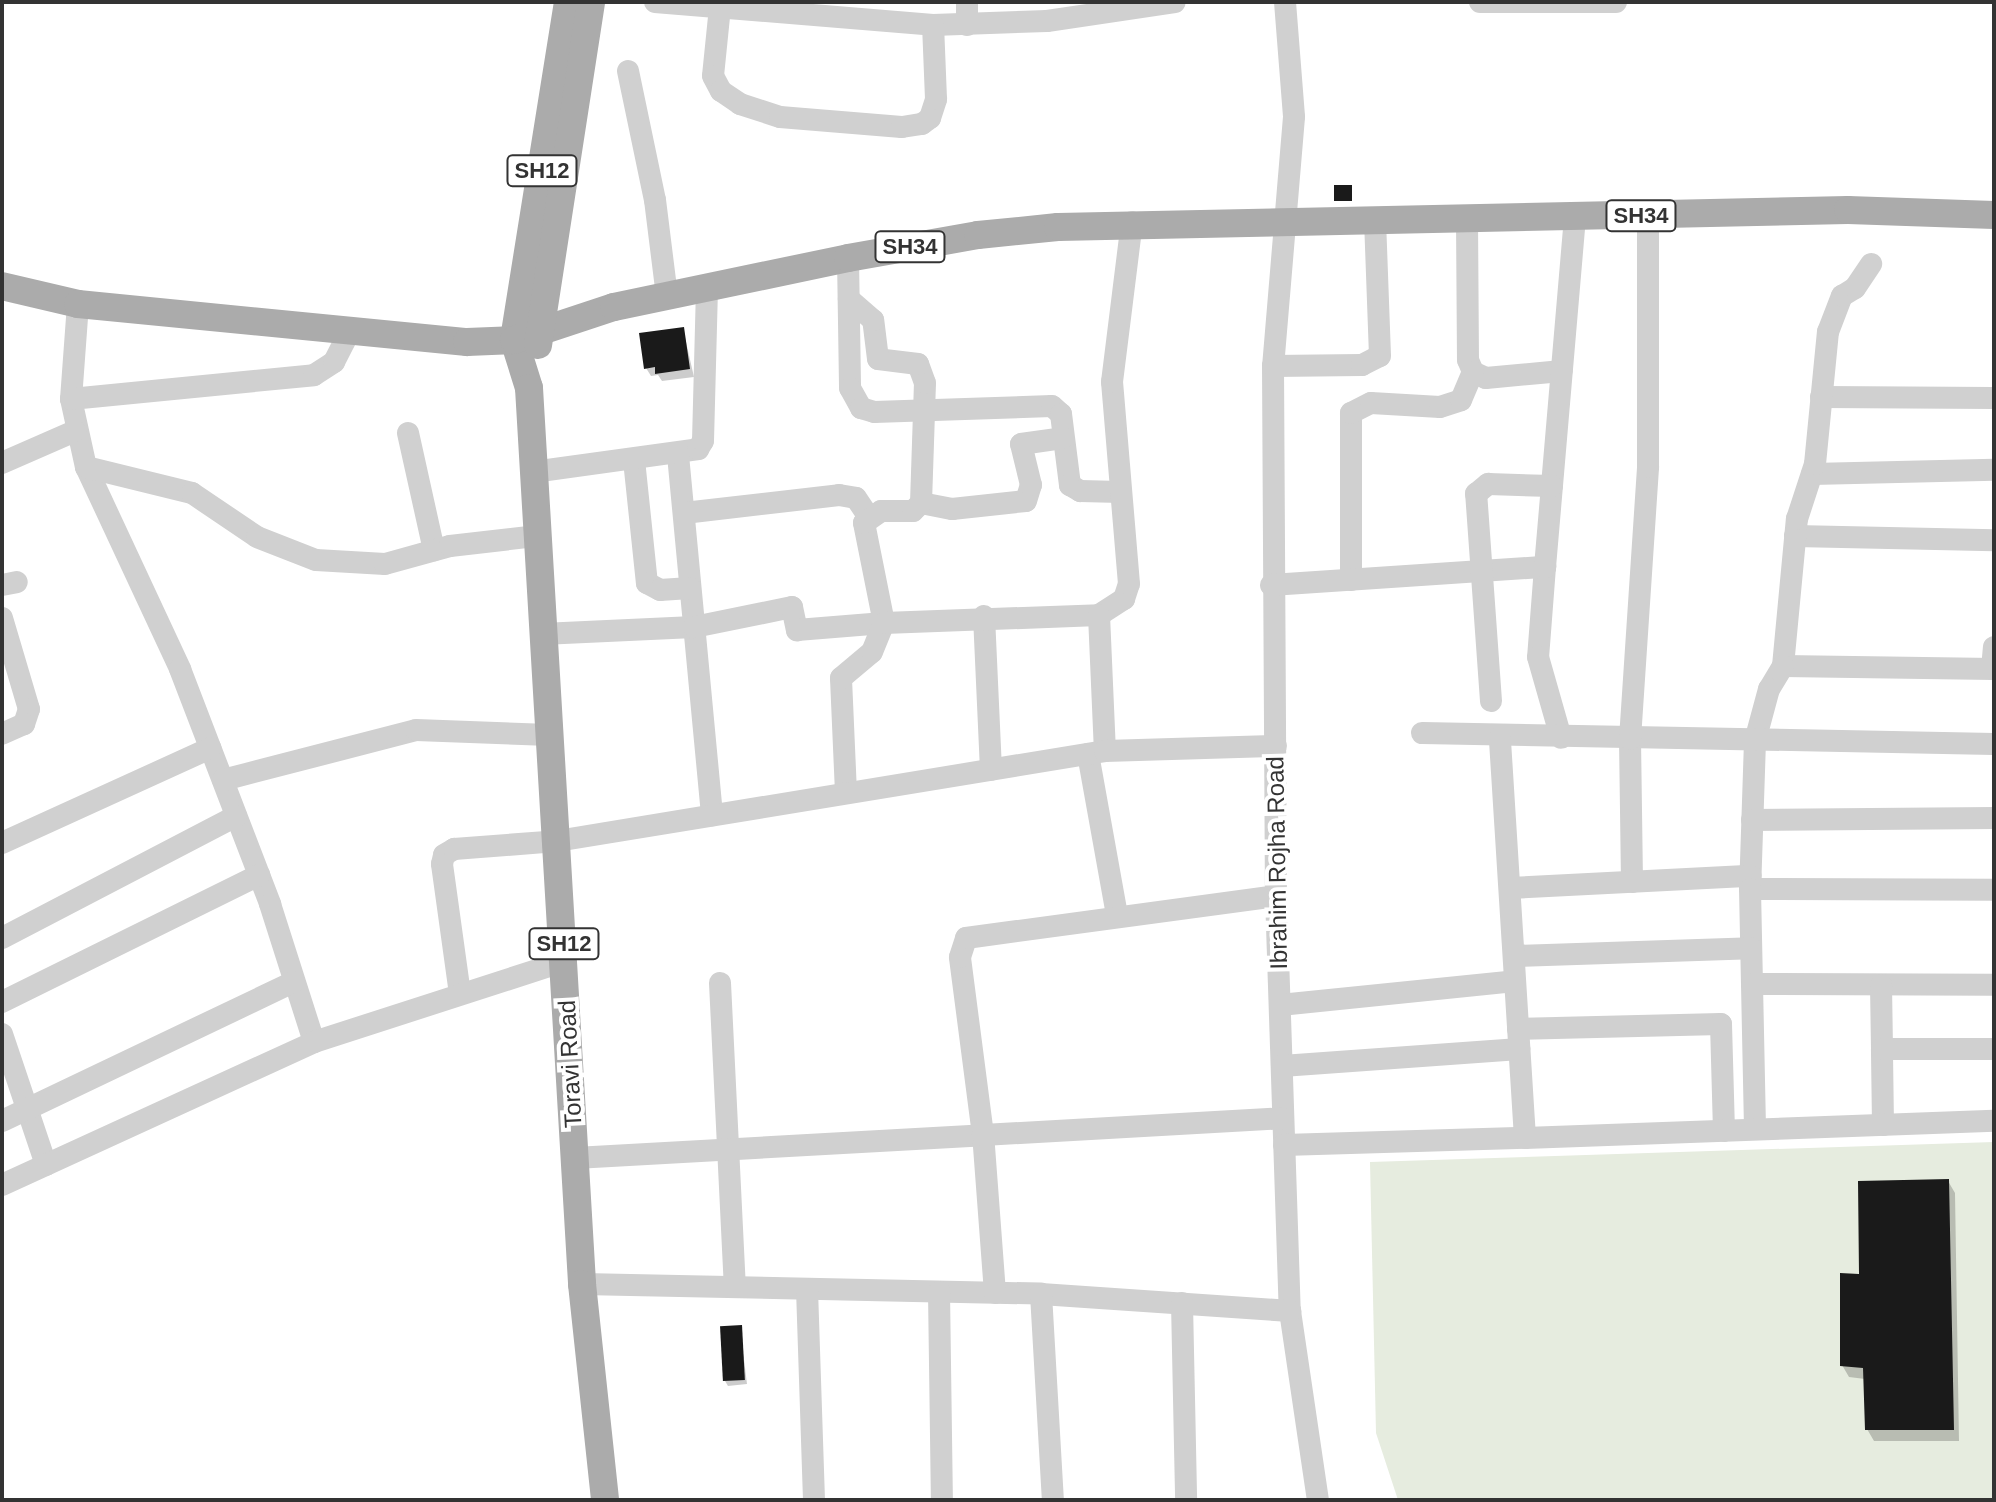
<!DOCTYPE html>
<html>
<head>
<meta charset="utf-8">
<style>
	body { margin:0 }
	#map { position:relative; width:1996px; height:1502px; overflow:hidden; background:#fff; font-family:Helvetica,sans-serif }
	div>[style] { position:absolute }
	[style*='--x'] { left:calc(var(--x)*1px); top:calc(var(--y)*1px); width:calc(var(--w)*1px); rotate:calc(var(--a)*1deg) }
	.green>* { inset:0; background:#e6ecdf }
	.shadow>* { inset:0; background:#0003 }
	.building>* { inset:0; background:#1a1a1a; transform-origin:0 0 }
	.minor>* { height:22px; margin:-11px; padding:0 11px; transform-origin:11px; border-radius:11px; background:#d0d0d0 }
	.major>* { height:28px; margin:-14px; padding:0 14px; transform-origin:14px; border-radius:14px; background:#ababab }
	span { translate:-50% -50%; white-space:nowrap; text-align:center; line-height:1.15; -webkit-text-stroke:8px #fff; paint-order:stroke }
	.shield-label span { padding:2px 6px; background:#fff; border:2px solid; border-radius:6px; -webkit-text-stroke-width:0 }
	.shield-label { font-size:22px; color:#333; font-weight:700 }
	.street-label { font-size:24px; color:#333 }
	.frame { position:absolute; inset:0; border:4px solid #333; pointer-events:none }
</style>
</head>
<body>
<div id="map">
	<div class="green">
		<i style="clip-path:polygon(1994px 1142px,1994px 1500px,1398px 1500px,1376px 1433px,1370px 1162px)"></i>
	</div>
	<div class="shadow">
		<i style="clip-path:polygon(683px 329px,694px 377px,662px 381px,658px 375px,651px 376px,646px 368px)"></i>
		<i style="clip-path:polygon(1948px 1181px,1955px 1193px,1959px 1441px,1874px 1441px,1867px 1429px,1865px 1379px,1849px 1377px,1842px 1365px,1861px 1276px)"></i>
		<i style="clip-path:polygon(740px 1327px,747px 1384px,728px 1386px,725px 1381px)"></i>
	</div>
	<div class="building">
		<i style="left:1334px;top:185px;width:18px;height:16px"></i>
		<i style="clip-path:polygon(684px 327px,690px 369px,655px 374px,655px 367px,644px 369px,639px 333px)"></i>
		<i style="clip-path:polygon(1949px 1179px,1954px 1430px,1865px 1430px,1863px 1368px,1840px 1366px,1840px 1273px,1859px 1274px,1858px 1181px)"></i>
		<i style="left:742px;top:1325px;width:55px;height:22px;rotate:87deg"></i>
	</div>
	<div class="minor">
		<i style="--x:655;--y:2;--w:279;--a:4.7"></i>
		<i style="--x:933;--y:25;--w:114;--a:-2"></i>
		<i style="--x:1047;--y:21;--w:129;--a:-8.4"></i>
		<i style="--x:1285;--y:2;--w:115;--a:85.5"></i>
		<i style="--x:1294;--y:117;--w:250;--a:94.8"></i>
		<i style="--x:1273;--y:366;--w:530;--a:89.68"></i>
		<i style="--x:1276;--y:896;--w:415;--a:88.1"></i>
		<i style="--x:1290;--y:1311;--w:191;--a:81.6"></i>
		<i style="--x:1480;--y:2;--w:136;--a:0"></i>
		<i style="--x:720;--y:7;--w:69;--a:95.8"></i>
		<i style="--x:713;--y:76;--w:17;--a:62"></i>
		<i style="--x:721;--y:91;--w:23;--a:34"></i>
		<i style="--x:740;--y:104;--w:42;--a:18"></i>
		<i style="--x:780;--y:117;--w:122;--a:4.7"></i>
		<i style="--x:902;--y:127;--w:20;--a:-9"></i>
		<i style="--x:922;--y:124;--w:10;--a:-37"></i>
		<i style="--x:930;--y:118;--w:20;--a:-72"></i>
		<i style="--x:936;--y:99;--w:74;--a:-92.3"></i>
		<i style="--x:967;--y:25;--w:23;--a:-90"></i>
		<i style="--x:628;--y:71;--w:132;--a:78.2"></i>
		<i style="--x:655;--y:200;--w:97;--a:82.9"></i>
		<i style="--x:1467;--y:219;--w:141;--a:89.6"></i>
		<i style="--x:1468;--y:360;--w:13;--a:67"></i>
		<i style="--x:1473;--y:372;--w:14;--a:25"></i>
		<i style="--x:1486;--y:378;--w:76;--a:-5.3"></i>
		<i style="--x:848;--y:258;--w:130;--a:89.1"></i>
		<i style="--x:850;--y:388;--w:23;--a:61"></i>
		<i style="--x:861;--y:408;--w:14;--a:17"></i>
		<i style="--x:874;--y:412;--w:178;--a:-1.9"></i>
		<i style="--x:1052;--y:406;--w:12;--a:42"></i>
		<i style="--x:1061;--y:414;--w:72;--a:82.8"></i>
		<i style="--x:1070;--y:485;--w:12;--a:31"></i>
		<i style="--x:1080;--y:491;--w:41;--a:1.4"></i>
		<i style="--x:78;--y:304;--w:95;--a:94.2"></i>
		<i style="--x:71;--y:399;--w:70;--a:77.6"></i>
		<i style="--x:86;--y:467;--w:223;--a:65"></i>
		<i style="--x:180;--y:669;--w:252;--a:69"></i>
		<i style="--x:270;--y:904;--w:145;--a:72.3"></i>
		<i style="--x:1273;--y:366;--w:89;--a:-0.6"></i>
		<i style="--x:1362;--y:365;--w:20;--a:-27"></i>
		<i style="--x:1380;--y:356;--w:135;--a:-92.1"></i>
		<i style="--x:1821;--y:397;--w:173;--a:0.3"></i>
		<i style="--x:71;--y:399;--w:244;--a:-5.6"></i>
		<i style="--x:314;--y:375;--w:24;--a:-33"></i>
		<i style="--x:334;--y:362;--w:36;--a:-63"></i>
		<i style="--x:408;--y:433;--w:120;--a:77.5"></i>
		<i style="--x:678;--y:455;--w:362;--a:84.6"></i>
		<i style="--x:634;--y:460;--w:124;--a:84"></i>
		<i style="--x:647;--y:583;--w:15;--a:28"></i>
		<i style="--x:660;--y:590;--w:30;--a:-4"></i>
		<i style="--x:2;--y:463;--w:80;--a:-23.7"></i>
		<i style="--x:86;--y:467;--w:109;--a:13.8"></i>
		<i style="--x:192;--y:493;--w:78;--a:34.1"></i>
		<i style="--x:257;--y:537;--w:63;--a:21.3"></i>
		<i style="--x:316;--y:560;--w:69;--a:3.3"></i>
		<i style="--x:385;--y:564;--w:67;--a:-15.5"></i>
		<i style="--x:450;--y:546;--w:88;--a:-6.6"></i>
		<i style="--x:533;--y:472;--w:167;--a:-7.9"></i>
		<i style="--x:698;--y:449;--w:9;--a:-58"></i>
		<i style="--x:703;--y:441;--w:155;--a:-88.5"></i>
		<i style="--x:1812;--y:474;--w:182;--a:-1.3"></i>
		<i style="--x:921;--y:503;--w:32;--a:11"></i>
		<i style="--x:952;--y:509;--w:74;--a:-6.2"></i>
		<i style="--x:1026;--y:501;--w:17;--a:-73"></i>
		<i style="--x:1031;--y:485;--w:42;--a:-103.7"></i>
		<i style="--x:1021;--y:444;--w:42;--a:-8.1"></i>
		<i style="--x:684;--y:513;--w:156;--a:-6.6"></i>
		<i style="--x:839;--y:495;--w:17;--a:10"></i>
		<i style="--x:856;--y:498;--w:22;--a:56"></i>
		<i style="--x:1795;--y:536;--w:199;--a:1.2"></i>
		<i style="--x:1545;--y:567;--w:90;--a:94.4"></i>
		<i style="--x:1538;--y:657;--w:84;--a:74.1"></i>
		<i style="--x:1351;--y:580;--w:167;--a:-90"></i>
		<i style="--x:1351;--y:413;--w:22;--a:-27"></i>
		<i style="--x:1371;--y:403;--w:69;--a:3.3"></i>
		<i style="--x:1440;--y:407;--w:22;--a:-18"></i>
		<i style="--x:1461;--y:400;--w:30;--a:-67"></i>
		<i style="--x:2;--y:585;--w:15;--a:-11"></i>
		<i style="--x:1271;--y:585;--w:275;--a:-3.8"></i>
		<i style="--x:1545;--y:567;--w:351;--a:-85.1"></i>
		<i style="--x:1099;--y:615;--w:30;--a:-33"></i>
		<i style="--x:1124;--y:599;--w:16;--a:-72"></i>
		<i style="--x:1129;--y:584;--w:203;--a:-94.8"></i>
		<i style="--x:1112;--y:382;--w:161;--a:-82.9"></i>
		<i style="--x:984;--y:616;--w:154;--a:87.4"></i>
		<i style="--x:2;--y:618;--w:95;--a:73.5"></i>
		<i style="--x:29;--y:709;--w:16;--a:108"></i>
		<i style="--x:24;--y:724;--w:24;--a:156"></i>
		<i style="--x:542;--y:634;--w:152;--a:-2.6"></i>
		<i style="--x:694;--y:627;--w:100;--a:-11.5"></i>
		<i style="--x:792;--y:607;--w:24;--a:78"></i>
		<i style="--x:797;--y:630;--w:87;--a:-4.6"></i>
		<i style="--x:884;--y:623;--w:102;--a:-101.3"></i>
		<i style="--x:864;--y:523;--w:21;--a:-35"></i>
		<i style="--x:881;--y:511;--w:32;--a:0"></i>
		<i style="--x:913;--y:511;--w:11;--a:-45"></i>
		<i style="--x:921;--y:503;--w:120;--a:-88.1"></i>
		<i style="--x:925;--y:383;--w:20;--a:-110"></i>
		<i style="--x:918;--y:364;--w:40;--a:-172.9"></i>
		<i style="--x:878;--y:359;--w:39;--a:-97"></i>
		<i style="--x:873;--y:320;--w:32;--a:-139"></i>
		<i style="--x:1783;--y:666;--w:148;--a:-84.6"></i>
		<i style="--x:1797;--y:519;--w:58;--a:-71.9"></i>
		<i style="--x:1815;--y:464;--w:133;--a:-84.4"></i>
		<i style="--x:1828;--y:332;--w:39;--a:-69"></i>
		<i style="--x:1842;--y:296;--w:15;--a:-32"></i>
		<i style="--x:1855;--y:288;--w:29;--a:-56"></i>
		<i style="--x:1992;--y:669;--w:22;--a:-85"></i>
		<i style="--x:1994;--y:669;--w:211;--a:-179.2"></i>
		<i style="--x:1783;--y:666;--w:27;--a:121"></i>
		<i style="--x:1769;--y:689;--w:54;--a:105.1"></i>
		<i style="--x:1755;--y:741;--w:148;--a:91.9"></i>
		<i style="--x:1750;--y:889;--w:244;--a:0.2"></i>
		<i style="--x:1491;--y:701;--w:208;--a:-94.1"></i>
		<i style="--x:1476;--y:494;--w:16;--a:-40"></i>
		<i style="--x:1488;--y:484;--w:64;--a:1.8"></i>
		<i style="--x:1422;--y:733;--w:572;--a:1.1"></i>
		<i style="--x:1088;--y:754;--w:164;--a:79.8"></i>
		<i style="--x:223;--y:780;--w:199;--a:-14.5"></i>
		<i style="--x:416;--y:730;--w:133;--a:2.2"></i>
		<i style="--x:846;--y:793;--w:115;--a:-92.5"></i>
		<i style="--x:841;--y:678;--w:40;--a:-40"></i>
		<i style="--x:872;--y:652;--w:31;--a:-68"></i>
		<i style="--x:884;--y:623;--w:215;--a:-2.1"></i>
		<i style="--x:1099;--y:615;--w:136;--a:87.5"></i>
		<i style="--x:1752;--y:820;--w:242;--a:-0.5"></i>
		<i style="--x:2;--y:843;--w:229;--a:-24.5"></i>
		<i style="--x:1632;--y:882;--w:143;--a:-90.8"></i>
		<i style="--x:1630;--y:739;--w:273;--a:-86.2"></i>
		<i style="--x:1648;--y:467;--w:251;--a:-90"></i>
		<i style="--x:1510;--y:888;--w:241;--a:-2.9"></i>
		<i style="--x:1750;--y:889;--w:240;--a:88.8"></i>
		<i style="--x:2;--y:938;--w:264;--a:-27.5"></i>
		<i style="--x:1514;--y:956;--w:237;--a:-1.9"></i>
		<i style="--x:720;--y:983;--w:304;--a:87.2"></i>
		<i style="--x:1752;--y:984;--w:242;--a:0.2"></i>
		<i style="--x:1881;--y:985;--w:64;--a:89.1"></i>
		<i style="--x:460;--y:994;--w:131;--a:-97.9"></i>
		<i style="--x:442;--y:864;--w:9;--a:-77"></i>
		<i style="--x:444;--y:855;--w:12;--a:-31"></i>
		<i style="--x:454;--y:849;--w:103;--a:-4.4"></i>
		<i style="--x:557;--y:841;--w:555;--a:-9.33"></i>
		<i style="--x:1105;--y:751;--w:171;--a:-1.7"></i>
		<i style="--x:2;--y:1002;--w:287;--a:-26.3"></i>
		<i style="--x:1280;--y:1005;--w:236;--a:-5.8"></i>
		<i style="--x:1518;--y:1029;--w:203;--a:-1.4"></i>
		<i style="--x:1721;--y:1024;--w:107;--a:88.4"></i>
		<i style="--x:2;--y:1034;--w:138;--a:71.4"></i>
		<i style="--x:1282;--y:1066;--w:238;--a:-4.1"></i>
		<i style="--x:2;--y:1121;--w:323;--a:-25.5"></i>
		<i style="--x:1883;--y:1125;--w:76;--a:-90.8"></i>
		<i style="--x:1882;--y:1049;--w:112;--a:0"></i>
		<i style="--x:1525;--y:1138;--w:469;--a:-2.1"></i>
		<i style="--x:1284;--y:1145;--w:241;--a:-1.7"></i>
		<i style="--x:1525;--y:1138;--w:401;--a:-93.6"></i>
		<i style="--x:575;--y:1158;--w:409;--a:-3.2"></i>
		<i style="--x:983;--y:1135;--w:179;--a:-97.4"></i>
		<i style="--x:960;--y:957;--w:20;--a:-72"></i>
		<i style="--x:966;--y:938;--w:313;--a:-7.7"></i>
		<i style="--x:2;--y:1185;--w:343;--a:-24.6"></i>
		<i style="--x:314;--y:1042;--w:264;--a:-17.9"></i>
		<i style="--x:582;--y:1284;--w:459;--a:1.2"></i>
		<i style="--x:1041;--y:1294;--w:250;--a:3.9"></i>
		<i style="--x:807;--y:1289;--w:211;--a:88.1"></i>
		<i style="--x:939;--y:1292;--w:208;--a:89.2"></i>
		<i style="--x:995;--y:1293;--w:158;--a:-94.3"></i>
		<i style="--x:983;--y:1135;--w:300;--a:-3.2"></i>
		<i style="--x:1041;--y:1294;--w:206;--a:86.7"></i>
		<i style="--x:1182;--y:1303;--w:197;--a:88.8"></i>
	</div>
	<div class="major">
		<i style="--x:568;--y:2;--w:342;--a:99.1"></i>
		<i style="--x:514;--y:340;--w:50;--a:72.6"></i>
		<i style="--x:529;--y:388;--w:898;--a:86.61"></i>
		<i style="--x:582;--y:1284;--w:217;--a:83.9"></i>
		<i style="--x:2;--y:286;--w:78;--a:13.3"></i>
		<i style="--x:78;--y:304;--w:391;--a:5.6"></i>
		<i style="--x:467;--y:342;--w:47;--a:-2.4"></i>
		<i style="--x:514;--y:340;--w:105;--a:-18.3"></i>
		<i style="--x:614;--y:307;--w:239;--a:-11.8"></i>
		<i style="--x:848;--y:258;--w:132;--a:-10"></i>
		<i style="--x:978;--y:235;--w:80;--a:-5.7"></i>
		<i style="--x:1058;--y:227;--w:790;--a:-1.23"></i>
		<i style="--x:1848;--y:210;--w:146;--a:2"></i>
		<i style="--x:538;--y:345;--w:347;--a:-81.2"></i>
	</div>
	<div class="shield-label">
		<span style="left:542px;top:171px">SH12</span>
		<span style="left:1641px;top:216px">SH34</span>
		<span style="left:910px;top:247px">SH34</span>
		<span style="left:564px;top:944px">SH12</span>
	</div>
	<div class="street-label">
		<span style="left:1277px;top:863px;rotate:-91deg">Ibrahim Rojha Road</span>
		<span style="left:570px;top:1064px;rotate:-93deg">Toravi Road</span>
	</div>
	<div class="frame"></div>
</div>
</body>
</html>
